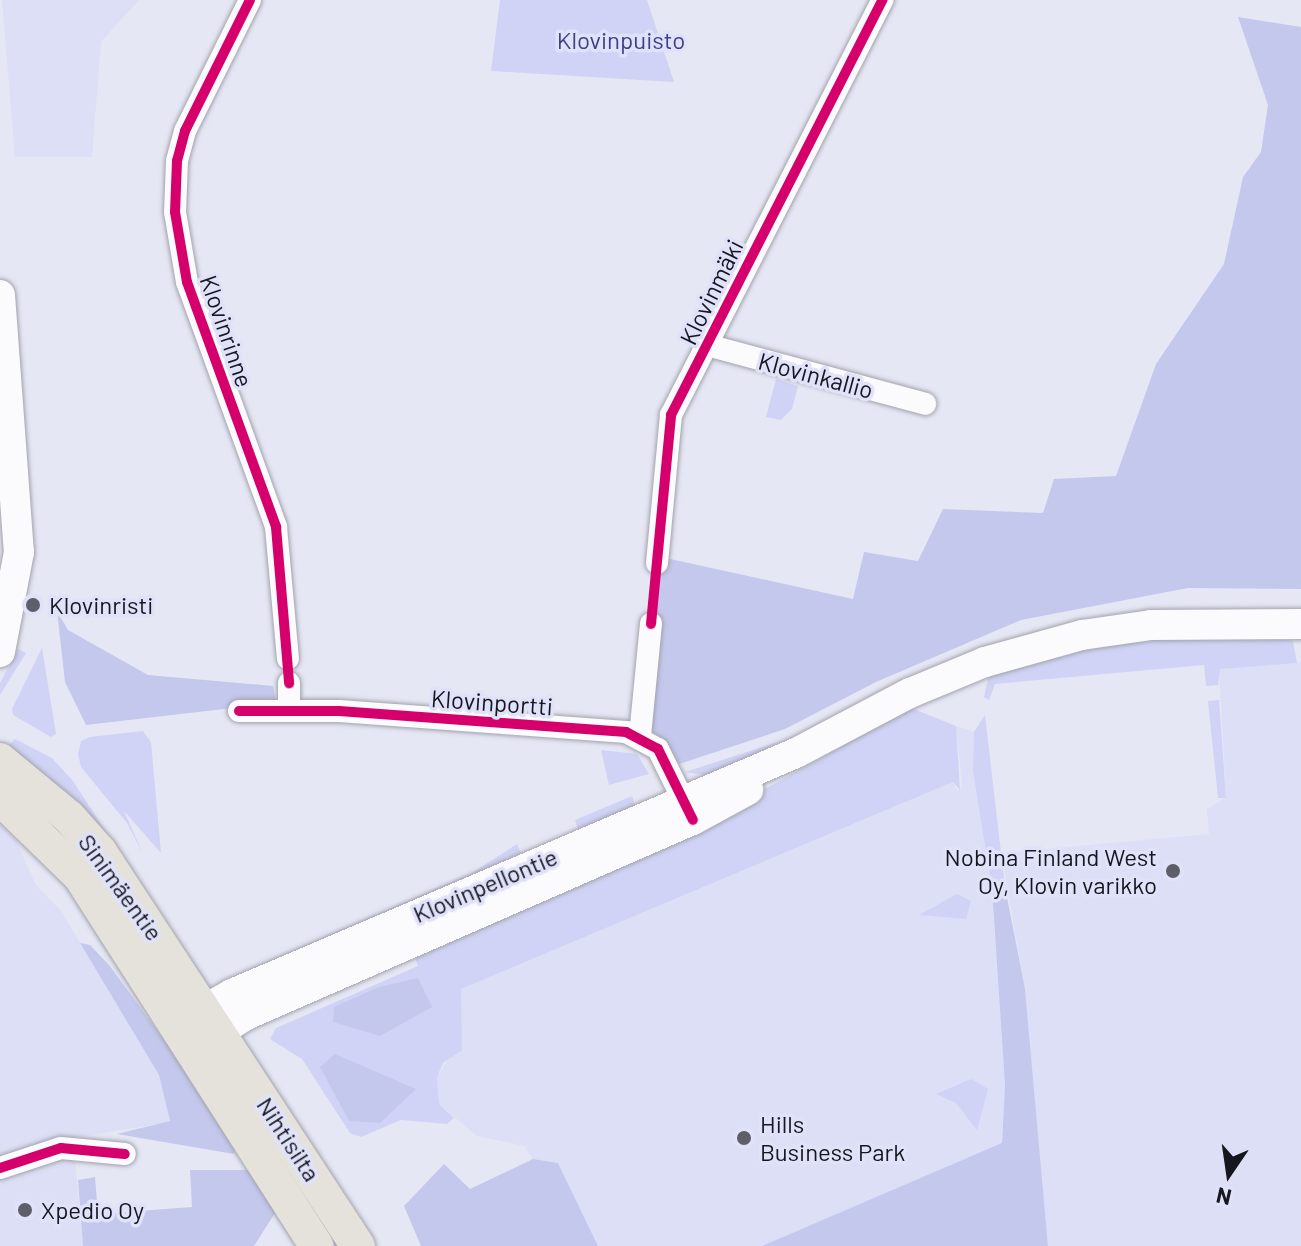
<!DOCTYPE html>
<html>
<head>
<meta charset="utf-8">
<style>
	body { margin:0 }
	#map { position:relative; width:1301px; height:1246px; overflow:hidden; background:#e6e7f4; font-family:Barlow,sans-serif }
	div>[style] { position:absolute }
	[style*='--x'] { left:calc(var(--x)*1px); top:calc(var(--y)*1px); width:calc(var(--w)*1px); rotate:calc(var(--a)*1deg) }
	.built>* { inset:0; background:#dddff6 }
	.green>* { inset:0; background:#d0d3f5 }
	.forest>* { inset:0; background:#c4c8ed }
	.roads { filter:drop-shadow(0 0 2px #a2a3ad) drop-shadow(0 0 2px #a2a3ad) }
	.minor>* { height:22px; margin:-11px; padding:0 11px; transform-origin:11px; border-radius:11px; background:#fbfbfd }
	.secondary>* { height:30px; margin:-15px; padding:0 15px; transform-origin:15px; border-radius:15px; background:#fbfbfd }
	.primary>* { height:34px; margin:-17px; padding:0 17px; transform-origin:17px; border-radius:17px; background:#e4e2da }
	.cycleway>* { height:10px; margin:-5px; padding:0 5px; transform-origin:5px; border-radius:5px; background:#d6006c }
	.dots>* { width:22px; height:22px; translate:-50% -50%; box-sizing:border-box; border:4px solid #e0e2fa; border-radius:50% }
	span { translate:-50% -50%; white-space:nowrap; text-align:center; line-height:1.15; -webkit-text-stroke:7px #e0e2fa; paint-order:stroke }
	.park-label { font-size:24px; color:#414086 }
	.street-label { font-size:24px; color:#15161e }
	.poi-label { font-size:24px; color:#15161e }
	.left { translate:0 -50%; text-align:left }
	.right { translate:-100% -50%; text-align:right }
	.north { position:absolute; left:1189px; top:1134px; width:80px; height:80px; -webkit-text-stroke:6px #e0e2fa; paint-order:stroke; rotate:193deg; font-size:22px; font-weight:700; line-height:32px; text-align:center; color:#15161e }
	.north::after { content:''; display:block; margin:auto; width:28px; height:36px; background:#15161e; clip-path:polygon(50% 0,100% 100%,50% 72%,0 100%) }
</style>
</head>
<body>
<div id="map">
	<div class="built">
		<i style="clip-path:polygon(2px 0,139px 0,101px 42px,92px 157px,15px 157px)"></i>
		<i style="clip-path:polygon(1301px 662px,1301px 1246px,1048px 1246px,1025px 989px,1001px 853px,1209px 834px,1207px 809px,1226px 797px,1219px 669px)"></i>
		<i style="clip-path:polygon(956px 726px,974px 732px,973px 771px,989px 850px,1005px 1085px,1002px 1144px,762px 1246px,598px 1246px,558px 1163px,533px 1159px,524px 1146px,477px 1136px,439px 1104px,437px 1077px,461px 1039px,461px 989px,953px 782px,957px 791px,962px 786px)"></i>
		<i style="clip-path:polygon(0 824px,16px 840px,36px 885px,61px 911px,159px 1075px,170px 1122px,73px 1138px,83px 1246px,0 1246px)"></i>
	</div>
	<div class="green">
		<i style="clip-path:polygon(500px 0,647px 0,674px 82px,491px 71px)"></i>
		<i style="clip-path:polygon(776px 379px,798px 386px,792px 409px,781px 420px,766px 417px)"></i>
		<i style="clip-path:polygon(1129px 638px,1278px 639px,1293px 641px,1297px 663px,1220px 669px,1218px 685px,1206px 686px,1204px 665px,995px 684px,989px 700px,984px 697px,988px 679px,999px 669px)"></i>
		<i style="clip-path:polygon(42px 648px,56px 734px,51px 737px,13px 715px,12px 709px)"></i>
		<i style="clip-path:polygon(18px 649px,26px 653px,0 695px,0 683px)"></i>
		<i style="clip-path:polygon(1219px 700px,1226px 798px,1218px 798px,1208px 701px)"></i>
		<i style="clip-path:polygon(911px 708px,956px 726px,960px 790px,953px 782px,461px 989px,462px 1050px,443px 1063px,437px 1077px,439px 1104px,454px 1118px,447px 1124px,401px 1120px,361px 1137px,350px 1133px,302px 1059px,270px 1039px,276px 1028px,418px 966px,415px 958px,463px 926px,696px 827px)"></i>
		<i style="clip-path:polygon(985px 715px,1005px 887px,992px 889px,973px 771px,974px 732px)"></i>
		<i style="clip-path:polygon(143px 731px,151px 742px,161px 853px,124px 811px,143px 854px,127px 823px,81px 767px,78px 754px,81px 741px,90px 737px)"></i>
		<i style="clip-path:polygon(15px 739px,52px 758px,73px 781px,196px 970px,4px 750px)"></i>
		<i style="clip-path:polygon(781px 741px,711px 776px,685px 772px)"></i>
		<i style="clip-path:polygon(601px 750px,637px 754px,649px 774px,609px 785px)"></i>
		<i style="clip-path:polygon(632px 796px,637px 811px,578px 829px,575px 820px)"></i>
		<i style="clip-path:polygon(517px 844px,521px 853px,507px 861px,243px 982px,239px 974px,472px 873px)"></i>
		<i style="clip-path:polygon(957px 894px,971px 901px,966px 919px,919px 915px)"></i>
		<i style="clip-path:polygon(971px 1079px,988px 1089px,977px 1130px,956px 1103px,936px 1094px)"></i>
	</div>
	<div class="forest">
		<i style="clip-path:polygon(1238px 17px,1301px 27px,1301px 589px,1188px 588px,1021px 620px,876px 682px,785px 729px,679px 764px,646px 723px,661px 557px,853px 599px,864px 552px,918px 561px,943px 509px,1043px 513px,1054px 479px,1116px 476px,1156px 364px,1224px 264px,1243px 177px,1261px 152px,1268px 105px)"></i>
		<i style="clip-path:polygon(57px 611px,68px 630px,148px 675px,273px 686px,276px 703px,86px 725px,65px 682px)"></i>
		<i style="clip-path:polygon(1005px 887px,1025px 989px,1048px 1246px,762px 1246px,1002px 1143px,1005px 1085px,992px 889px)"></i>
		<i style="clip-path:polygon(80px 943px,90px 945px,109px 965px,181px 1063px,236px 1148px,234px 1154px,117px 1134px,170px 1121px,159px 1075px)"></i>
		<i style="clip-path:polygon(418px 978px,432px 1007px,380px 1036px,333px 1022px,334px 1007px,379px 987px)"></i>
		<i style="clip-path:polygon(335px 1054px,416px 1089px,380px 1123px,349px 1121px,320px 1067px)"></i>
		<i style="clip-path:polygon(533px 1159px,558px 1163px,598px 1246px,421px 1246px,404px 1206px,444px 1164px,470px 1189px)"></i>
		<i style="clip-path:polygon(190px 1170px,254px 1170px,275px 1213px,254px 1246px,83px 1246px,78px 1180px,95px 1177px,98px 1214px,192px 1207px)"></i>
	</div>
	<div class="roads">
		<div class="minor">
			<i style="--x:250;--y:0;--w:146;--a:116.4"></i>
			<i style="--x:185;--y:131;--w:31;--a:105"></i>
			<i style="--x:177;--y:161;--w:51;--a:92.2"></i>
			<i style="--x:175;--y:212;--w:71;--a:80.3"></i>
			<i style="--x:187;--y:282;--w:261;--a:70"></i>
			<i style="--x:276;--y:527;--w:132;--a:84.8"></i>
			<i style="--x:707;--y:345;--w:226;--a:15.1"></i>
			<i style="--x:657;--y:563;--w:149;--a:-84.6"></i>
			<i style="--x:671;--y:415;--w:466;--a:-63"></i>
			<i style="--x:289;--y:683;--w:25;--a:90"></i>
			<i style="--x:239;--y:711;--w:100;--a:0"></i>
			<i style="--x:339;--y:711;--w:288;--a:4.2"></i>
			<i style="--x:626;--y:732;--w:36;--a:28"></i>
			<i style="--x:658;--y:749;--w:70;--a:63.8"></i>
			<i style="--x:640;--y:736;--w:113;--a:-84.4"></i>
			<i style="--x:0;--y:1168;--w:64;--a:-18.2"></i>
			<i style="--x:61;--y:1148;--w:64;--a:5.4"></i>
		</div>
		<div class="secondary">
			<i style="--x:0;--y:295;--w:258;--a:85.8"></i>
			<i style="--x:19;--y:552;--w:102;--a:100.8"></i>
			<i style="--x:182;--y:1022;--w:57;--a:-29.2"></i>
			<i style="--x:232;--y:994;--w:613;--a:-23.14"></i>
			<i style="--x:796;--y:753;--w:129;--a:-27.8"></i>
			<i style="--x:910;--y:693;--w:81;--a:-22.5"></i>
			<i style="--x:985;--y:662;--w:101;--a:-15.6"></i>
			<i style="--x:1082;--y:635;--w:70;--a:-8.2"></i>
			<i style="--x:1151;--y:625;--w:150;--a:-0.4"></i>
			<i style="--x:198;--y:1045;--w:57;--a:-32"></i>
			<i style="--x:246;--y:1015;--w:488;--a:-23.6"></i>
			<i style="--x:693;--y:820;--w:63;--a:-28.6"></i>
		</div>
		<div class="primary">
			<i style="--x:0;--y:760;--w:89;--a:39.6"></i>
			<i style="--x:69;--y:817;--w:47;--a:48.5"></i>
			<i style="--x:100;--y:852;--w:471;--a:56.8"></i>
			<i style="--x:0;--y:798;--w:112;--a:44.3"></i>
			<i style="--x:80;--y:876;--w:439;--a:57.4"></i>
		</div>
	</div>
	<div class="cycleway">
		<i style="--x:250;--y:0;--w:146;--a:116.4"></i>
		<i style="--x:185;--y:131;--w:31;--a:105"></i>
		<i style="--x:177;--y:161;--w:51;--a:92.2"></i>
		<i style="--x:175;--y:212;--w:71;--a:80.3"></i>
		<i style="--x:187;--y:282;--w:261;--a:70"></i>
		<i style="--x:276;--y:527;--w:157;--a:85.2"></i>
		<i style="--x:651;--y:624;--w:210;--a:-84.5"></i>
		<i style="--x:671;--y:415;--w:466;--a:-63"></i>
		<i style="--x:239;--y:711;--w:100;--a:0"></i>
		<i style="--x:339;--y:711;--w:288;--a:4.2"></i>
		<i style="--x:626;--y:732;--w:36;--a:28"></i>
		<i style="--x:658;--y:749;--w:79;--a:63.8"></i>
		<i style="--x:0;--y:1168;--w:64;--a:-18.2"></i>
		<i style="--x:61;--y:1148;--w:64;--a:5.4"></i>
	</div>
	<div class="dots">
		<i style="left:33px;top:605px;background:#5e5f69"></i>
		<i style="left:1173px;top:871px;background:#5e5f69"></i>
		<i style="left:744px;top:1138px;background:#5e5f69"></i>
		<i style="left:25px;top:1210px;background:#5e5f69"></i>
	</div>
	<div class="park-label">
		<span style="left:621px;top:40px">Klovinpuisto</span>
	</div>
	<div class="street-label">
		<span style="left:711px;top:292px;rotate:-64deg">Klovinmäki</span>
		<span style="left:227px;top:331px;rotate:71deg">Klovinrinne</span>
		<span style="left:816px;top:375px;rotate:15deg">Klovinkallio</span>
		<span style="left:492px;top:702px;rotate:4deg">Klovinportti</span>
		<span style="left:485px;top:885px;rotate:-23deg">Klovinpellontie</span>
		<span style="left:121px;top:887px;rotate:54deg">Sinimäentie</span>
		<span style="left:289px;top:1139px;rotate:57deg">Nihtisilta</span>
	</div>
	<div class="poi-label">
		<span class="left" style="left:49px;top:605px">Klovinristi</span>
		<span class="right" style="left:1157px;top:871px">Nobina Finland West<br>Oy, Klovin varikko</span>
		<span class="left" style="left:760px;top:1138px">Hills<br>Business Park</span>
		<span class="left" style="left:41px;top:1210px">Xpedio Oy</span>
	</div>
	<div class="north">N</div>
</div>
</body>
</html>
